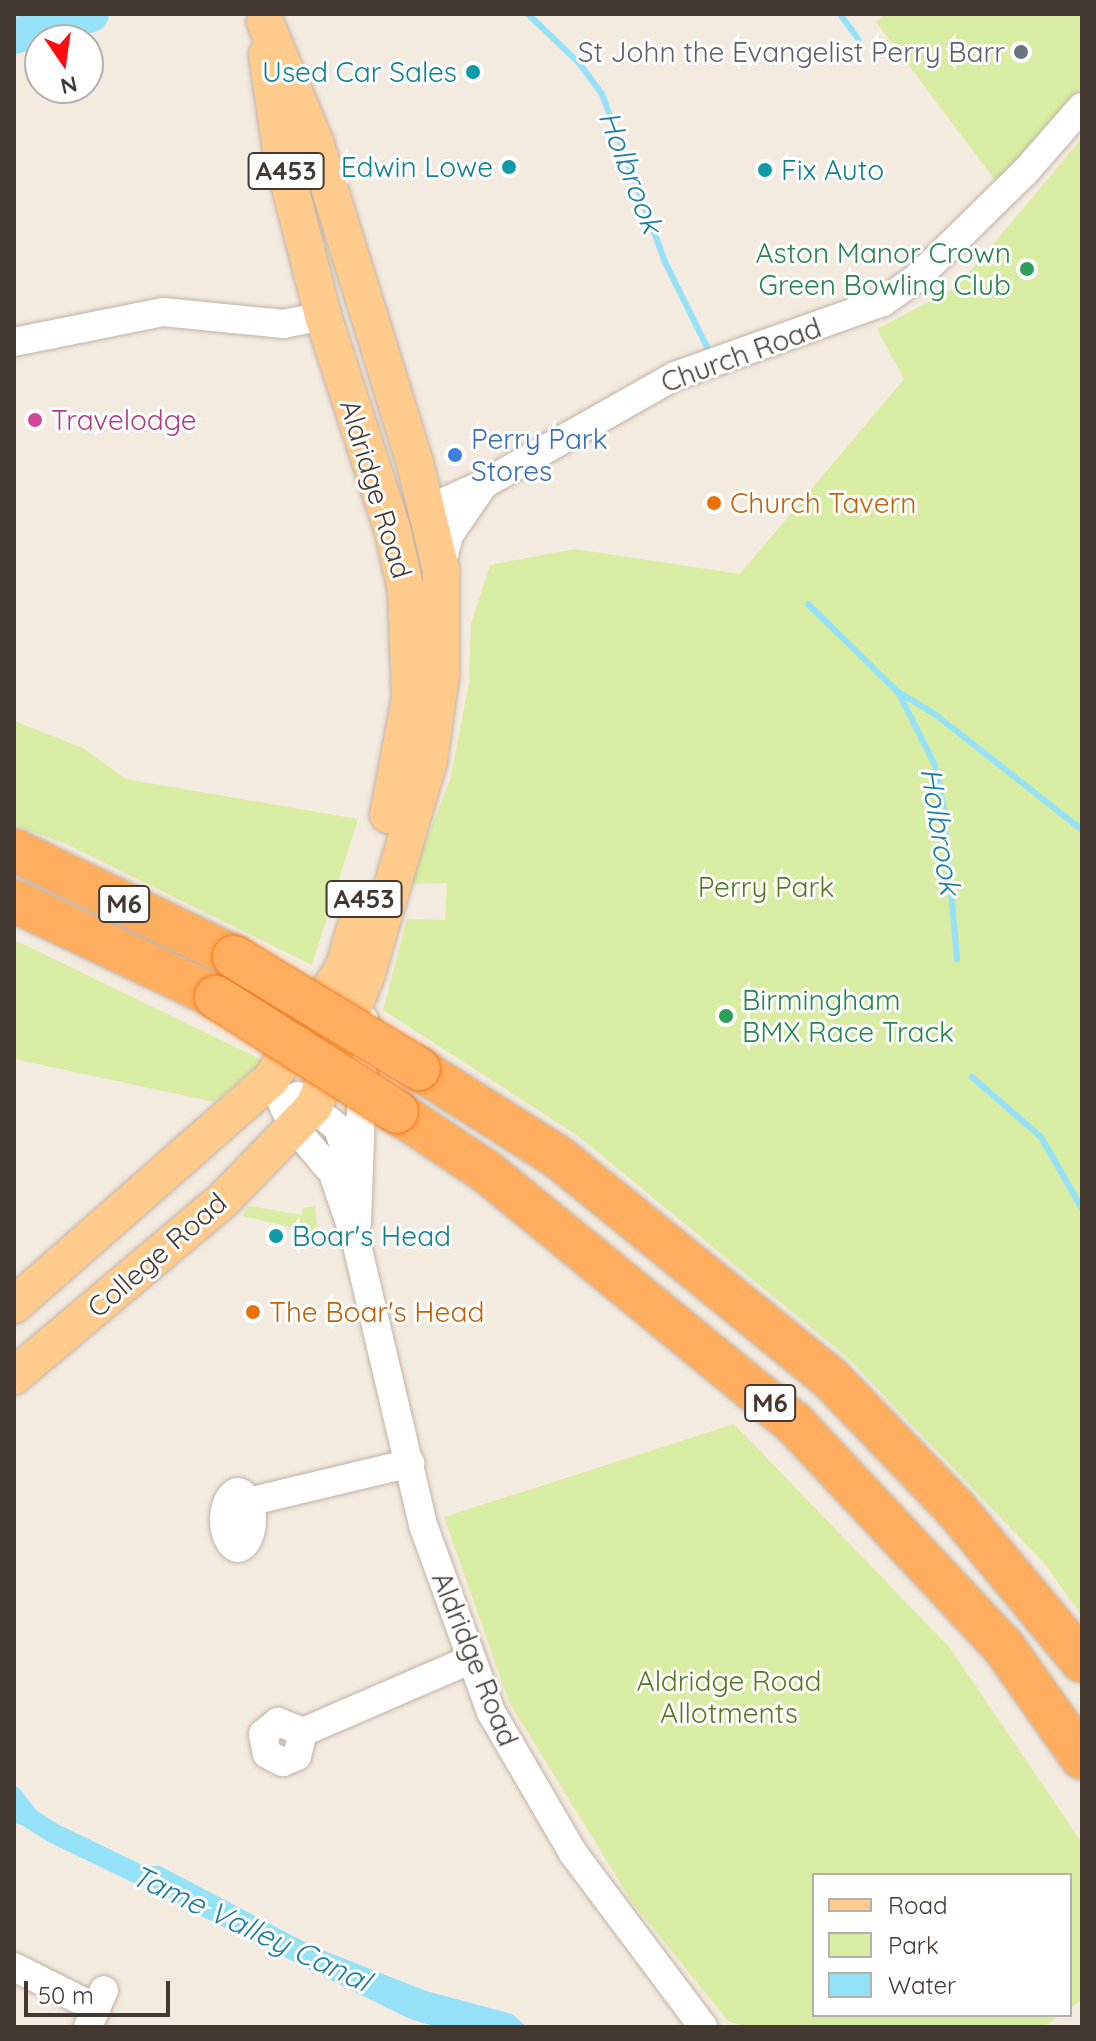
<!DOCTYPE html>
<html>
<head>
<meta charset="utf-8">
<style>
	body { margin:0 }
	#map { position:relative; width:1096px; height:2041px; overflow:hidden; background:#f3eae0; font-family:Quicksand,sans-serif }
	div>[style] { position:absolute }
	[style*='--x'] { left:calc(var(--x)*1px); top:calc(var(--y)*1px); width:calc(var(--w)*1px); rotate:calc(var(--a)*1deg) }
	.green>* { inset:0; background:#d8eda3 }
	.water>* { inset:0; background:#94e1f8 }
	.stream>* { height:6px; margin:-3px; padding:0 3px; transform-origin:3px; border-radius:3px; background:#94e1f8 }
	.canal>* { height:20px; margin:-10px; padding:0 10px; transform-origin:10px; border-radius:10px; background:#94e1f8 }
	.river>* { height:36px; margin:-18px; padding:0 18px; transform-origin:18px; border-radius:18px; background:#94e1f8 }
	.roads { filter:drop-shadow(0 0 2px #c1b3a5) drop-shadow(0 0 2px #c1b3a5) }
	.minor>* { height:28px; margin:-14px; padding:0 14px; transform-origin:14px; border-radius:14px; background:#fff }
	.minor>.ring { margin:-14px; padding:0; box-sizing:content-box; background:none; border:28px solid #fff; border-radius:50% }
	.major>* { height:36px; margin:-18px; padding:0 18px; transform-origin:18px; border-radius:18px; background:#ffcb8d }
	.highway>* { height:42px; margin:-21px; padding:0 21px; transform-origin:21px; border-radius:21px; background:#ffae5f }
	.bridges { filter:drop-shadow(0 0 2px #ef7e1e) drop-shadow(0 0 2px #ef7e1e) }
	.highway-bridge>* { height:42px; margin:-21px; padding:0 21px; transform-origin:21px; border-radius:21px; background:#ffae5f }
	.dots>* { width:22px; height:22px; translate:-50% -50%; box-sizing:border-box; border:4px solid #fff; border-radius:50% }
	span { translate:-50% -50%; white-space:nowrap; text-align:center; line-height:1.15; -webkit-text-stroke:6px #fff; paint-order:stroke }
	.shield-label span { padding:2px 6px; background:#fff; border:2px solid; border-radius:6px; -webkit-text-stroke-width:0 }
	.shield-label { font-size:26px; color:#443931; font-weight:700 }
	.worship-label { font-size:28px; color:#5b616d }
	.right { translate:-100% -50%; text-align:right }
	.culture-label { font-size:28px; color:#0d838f }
	.left { translate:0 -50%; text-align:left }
	.leisure-label { font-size:28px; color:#27864d }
	.street-label { font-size:28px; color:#443931 }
	.hotel-label { font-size:28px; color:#b23c85 }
	.shop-label { font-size:28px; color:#366cbe }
	.food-label { font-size:28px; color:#c56008 }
	.park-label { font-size:28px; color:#527b1f }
	.water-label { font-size:30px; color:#1d80a2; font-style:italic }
	.frame { position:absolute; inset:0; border:16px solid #443931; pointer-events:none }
	.legend { position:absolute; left:812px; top:1873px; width:260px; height:144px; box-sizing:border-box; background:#fff; border:2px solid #b4b0ad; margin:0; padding:10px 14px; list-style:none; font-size:24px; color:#443931 }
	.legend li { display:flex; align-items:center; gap:16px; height:40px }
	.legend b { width:40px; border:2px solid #b4b0ad }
	.north { position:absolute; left:24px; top:24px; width:80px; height:80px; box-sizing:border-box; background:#fff; border:2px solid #b4b0ad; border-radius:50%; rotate:167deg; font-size:22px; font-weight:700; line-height:32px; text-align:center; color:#443931 }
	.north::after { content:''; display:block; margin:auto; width:28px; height:36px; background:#ff0b11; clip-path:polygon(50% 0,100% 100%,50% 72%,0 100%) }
	.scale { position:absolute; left:24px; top:1981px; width:146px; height:36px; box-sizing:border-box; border:4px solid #443931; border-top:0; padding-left:10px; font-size:24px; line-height:28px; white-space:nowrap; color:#443931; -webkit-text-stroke:6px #fff; paint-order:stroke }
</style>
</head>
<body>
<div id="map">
	<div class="green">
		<i style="clip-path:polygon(886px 14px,1082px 14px,1082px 87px,998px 184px,876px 22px)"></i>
		<i style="clip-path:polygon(1082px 138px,1082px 1616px,1044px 1563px,848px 1358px,578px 1136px,383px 1010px,407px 919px,445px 920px,447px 883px,409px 884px,450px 780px,469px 683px,471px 624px,490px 565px,575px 549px,740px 574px,904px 379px,877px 329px,957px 287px)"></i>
		<i style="clip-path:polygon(14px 721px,83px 748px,126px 779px,358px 819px,312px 965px,66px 844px,14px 825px)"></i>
		<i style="clip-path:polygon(14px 941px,23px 944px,264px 1061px,214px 1102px,14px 1059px)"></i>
		<i style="clip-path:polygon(249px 1206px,302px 1215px,303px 1208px,315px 1206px,317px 1224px,314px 1232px,242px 1216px)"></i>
		<i style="clip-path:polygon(734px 1424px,950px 1648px,1082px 1843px,1082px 2000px,1070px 2008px,1070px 1875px,814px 1875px,814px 2015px,1060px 2015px,1043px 2027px,748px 2027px,728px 2021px,632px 1902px,509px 1702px,444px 1517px)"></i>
	</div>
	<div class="water">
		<i style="clip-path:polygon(14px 1785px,20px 1789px,53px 1833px,14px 1823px)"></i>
		<i style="clip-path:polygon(117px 1865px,160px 1866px,312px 1946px,426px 1991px,512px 2014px,527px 2027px,437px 2027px,410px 2019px,187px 1909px)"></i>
	</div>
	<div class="stream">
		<i style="--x:528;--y:14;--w:72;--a:43.9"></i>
		<i style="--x:580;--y:64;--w:37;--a:54"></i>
		<i style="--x:602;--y:94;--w:182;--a:69.4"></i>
		<i style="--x:666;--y:264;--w:95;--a:63.7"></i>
		<i style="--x:840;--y:14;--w:32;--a:54"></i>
		<i style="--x:808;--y:604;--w:126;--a:44.4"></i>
		<i style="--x:898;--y:692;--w:80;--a:63.1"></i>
		<i style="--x:934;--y:763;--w:42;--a:77.6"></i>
		<i style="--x:943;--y:804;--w:156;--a:84.8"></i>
		<i style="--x:900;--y:693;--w:42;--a:31.4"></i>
		<i style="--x:936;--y:715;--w:186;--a:38.2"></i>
		<i style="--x:972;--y:1077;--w:91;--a:41"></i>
		<i style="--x:1041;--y:1137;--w:83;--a:60.3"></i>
	</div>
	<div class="canal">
		<i style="--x:14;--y:1808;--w:46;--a:32.7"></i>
		<i style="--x:53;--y:1833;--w:99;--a:25.8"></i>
	</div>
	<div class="river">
		<i style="--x:14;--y:36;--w:80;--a:-15.9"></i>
	</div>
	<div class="roads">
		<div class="minor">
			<i style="--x:14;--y:342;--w:152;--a:-11.4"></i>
			<i style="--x:163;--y:312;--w:121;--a:5.7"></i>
			<i style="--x:283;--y:324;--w:41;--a:-11.3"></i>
			<i style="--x:426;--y:510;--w:64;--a:-24.1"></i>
			<i style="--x:484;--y:484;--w:219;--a:-29.5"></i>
			<i style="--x:675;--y:376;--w:221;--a:-19.6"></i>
			<i style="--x:883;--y:302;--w:43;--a:-35.5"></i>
			<i style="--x:918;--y:277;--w:150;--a:-44.5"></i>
			<i style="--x:1025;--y:172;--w:86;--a:-48.8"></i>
			<i style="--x:441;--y:567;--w:33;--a:-76"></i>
			<i style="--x:449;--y:535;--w:62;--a:-55.5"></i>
			<i style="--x:271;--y:1079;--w:52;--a:64.9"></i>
			<i style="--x:293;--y:1126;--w:62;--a:49.6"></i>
			<i style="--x:333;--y:1173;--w:72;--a:71.3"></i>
			<i style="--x:356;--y:1241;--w:292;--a:76.7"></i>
			<i style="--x:423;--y:1525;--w:199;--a:70"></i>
			<i style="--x:491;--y:1712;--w:163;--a:59.8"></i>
			<i style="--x:573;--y:1853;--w:217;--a:53.2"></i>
			<i style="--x:298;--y:1096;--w:51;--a:38.7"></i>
			<i style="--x:338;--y:1128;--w:39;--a:72"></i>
			<i style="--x:357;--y:1223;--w:203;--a:-88"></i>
			<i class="ring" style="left:224px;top:1492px;width:-4px;height:-4px"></i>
			<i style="--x:248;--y:1502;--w:167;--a:-13.5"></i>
			<i style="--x:303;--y:1732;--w:27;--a:-158"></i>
			<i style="--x:278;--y:1722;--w:19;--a:141"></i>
			<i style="--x:263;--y:1734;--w:20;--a:79"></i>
			<i style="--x:267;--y:1754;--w:18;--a:27"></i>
			<i style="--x:283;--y:1762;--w:15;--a:-23"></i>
			<i style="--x:297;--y:1756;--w:25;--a:-76"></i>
			<i style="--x:303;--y:1732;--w:181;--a:-23.4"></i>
			<i style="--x:14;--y:1967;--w:92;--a:26.6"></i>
			<i style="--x:88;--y:2027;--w:40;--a:-66.6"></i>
		</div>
		<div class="major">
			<i style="--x:267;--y:55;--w:102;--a:81.6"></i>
			<i style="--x:282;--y:156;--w:165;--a:75.6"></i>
			<i style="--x:323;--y:316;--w:223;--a:72"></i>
			<i style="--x:392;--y:528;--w:63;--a:77.1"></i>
			<i style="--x:406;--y:589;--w:110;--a:87.9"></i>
			<i style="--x:410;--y:699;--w:118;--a:100.7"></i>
			<i style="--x:14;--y:1305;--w:342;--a:-41.3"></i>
			<i style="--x:271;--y:1079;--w:134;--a:-56.9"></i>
			<i style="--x:344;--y:967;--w:40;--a:-74"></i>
			<i style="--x:14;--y:1376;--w:275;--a:-40.1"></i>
			<i style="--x:224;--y:1199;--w:129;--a:-45.9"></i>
			<i style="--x:314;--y:1106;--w:140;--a:-68.2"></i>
			<i style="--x:366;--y:976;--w:225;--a:-73.7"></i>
			<i style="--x:429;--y:760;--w:86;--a:-82"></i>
			<i style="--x:441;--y:675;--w:105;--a:-90"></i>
			<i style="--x:441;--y:570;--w:110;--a:-103.7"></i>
			<i style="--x:415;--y:463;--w:336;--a:-107.3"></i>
			<i style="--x:315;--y:142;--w:130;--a:-112.6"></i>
		</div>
		<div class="highway">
			<i style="--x:14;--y:850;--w:245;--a:25.9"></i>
			<i style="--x:14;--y:901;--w:224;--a:25.4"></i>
			<i style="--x:419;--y:1069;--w:165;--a:32.3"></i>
			<i style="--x:558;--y:1157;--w:350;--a:39.1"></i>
			<i style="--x:830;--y:1378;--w:180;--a:46.1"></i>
			<i style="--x:955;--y:1508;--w:199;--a:50.3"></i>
			<i style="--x:397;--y:1112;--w:108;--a:33.7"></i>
			<i style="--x:487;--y:1172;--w:397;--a:39.3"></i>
			<i style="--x:794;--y:1423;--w:306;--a:46.9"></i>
			<i style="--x:1003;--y:1646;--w:137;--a:54.8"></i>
		</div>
	</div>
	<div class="bridges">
		<div class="highway-bridge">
			<i style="--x:234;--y:957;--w:216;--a:31.2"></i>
			<i style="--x:216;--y:997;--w:214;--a:32.4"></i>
		</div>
	</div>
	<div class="dots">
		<i style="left:1021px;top:52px;background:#6b7280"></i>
		<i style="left:473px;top:72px;background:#0f9aa8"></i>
		<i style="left:509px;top:167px;background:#0f9aa8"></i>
		<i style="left:765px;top:170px;background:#0f9aa8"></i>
		<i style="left:1027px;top:269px;background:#2e9e5b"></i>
		<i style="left:35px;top:420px;background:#d1479c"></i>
		<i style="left:455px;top:455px;background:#3f7fe0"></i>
		<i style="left:714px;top:503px;background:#e8710a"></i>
		<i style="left:726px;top:1016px;background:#2e9e5b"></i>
		<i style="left:276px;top:1236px;background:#0f9aa8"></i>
		<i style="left:253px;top:1312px;background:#e8710a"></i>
	</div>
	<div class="shield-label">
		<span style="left:286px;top:171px">A453</span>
		<span style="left:364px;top:899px">A453</span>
		<span style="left:124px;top:904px">M6</span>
		<span style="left:770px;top:1403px">M6</span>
	</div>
	<div class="worship-label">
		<span class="right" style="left:1005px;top:52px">St John the Evangelist Perry Barr</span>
	</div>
	<div class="culture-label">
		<span class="right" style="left:457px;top:72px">Used Car Sales</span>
		<span class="right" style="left:493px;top:167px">Edwin Lowe</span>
		<span class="left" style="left:781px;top:170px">Fix Auto</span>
		<span class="left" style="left:292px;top:1236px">Boar's Head</span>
	</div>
	<div class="leisure-label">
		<span class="right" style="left:1011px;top:269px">Aston Manor Crown<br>Green Bowling Club</span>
		<span class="left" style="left:742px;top:1016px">Birmingham<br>BMX Race Track</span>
	</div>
	<div class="street-label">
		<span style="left:741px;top:355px;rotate:-20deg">Church Road</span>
		<span style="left:376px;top:489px;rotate:73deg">Aldridge Road</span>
		<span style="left:157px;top:1255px;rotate:-41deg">College Road</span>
		<span style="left:475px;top:1659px;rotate:68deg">Aldridge Road</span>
	</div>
	<div class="hotel-label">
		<span class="left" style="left:51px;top:420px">Travelodge</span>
	</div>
	<div class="shop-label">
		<span class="left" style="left:471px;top:455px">Perry Park<br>Stores</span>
	</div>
	<div class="food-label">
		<span class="left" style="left:730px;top:503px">Church Tavern</span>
		<span class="left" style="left:269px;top:1312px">The Boar's Head</span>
	</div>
	<div class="park-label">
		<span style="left:766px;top:887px">Perry Park</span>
		<span style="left:729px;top:1697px">Aldridge Road<br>Allotments</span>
	</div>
	<div class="water-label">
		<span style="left:631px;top:172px;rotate:69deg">Holbrook</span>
		<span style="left:941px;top:831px;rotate:81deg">Holbrook</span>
		<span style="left:251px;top:1928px;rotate:25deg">Tame Valley Canal</span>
	</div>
	<div class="frame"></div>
	<ul class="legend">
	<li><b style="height:10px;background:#ffcb8d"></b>Road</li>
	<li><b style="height:22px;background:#d8eda3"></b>Park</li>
	<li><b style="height:22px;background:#94e1f8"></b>Water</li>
	</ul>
	<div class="north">N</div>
	<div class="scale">50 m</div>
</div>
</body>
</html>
